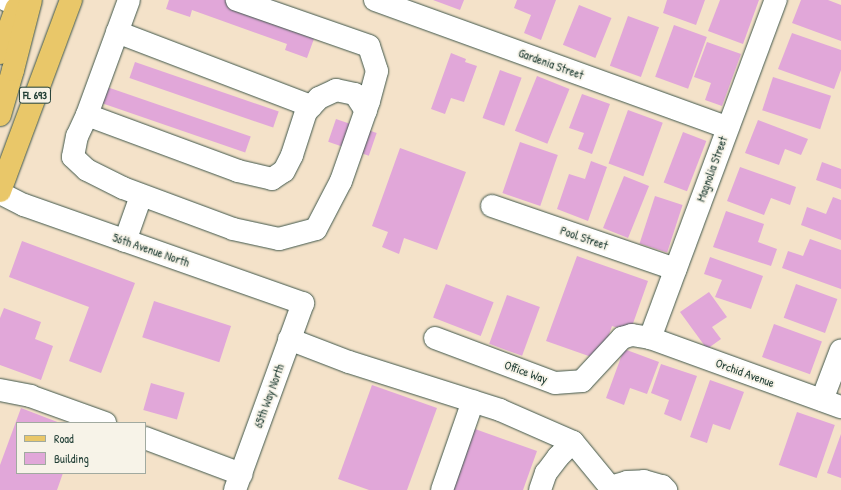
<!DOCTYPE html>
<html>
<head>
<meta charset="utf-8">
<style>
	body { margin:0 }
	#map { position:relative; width:841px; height:490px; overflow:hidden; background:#f4e2c9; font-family:"Patrick Hand",sans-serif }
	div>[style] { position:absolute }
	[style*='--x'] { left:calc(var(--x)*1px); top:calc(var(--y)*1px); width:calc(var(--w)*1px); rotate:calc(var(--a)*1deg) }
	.building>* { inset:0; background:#e1a7d9; transform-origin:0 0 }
	.roads { filter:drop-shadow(0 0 1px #3f564a) drop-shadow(0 0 1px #3f564a) }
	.minor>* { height:22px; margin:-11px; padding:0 11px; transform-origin:11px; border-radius:11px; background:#fff }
	.major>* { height:22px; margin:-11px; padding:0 11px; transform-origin:11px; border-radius:11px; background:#e9c769 }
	span { translate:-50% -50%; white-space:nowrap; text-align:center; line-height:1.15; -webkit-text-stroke:3.5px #f7f3e8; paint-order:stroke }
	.shield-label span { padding:1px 3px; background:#f7f3e8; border:1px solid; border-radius:3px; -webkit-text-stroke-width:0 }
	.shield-label { font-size:11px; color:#1f3d34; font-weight:700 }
	.street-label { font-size:12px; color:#1f3d34 }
	.legend { position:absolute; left:16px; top:422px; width:130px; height:52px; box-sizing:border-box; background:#f7f3e8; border:1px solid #a1aaa0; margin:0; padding:5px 7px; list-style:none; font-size:12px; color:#1f3d34 }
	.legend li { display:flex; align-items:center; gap:8px; height:20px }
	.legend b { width:20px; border:1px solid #a1aaa0 }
</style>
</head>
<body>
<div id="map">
	<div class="building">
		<i style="clip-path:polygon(169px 0,271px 0,317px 17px,315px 36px,307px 58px,285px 50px,287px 44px,192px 10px,190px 17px,166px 9px)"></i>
		<i style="clip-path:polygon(433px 0,464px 0,460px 10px)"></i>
		<i style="clip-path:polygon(517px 0,556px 0,541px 40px,524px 33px,531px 15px,514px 8px)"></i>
		<i style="clip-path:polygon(667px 0,705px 0,696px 25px,663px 13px)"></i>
		<i style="clip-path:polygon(720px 0,759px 0,743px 44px,708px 31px)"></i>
		<i style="clip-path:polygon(801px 0,828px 0,841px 5px,841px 41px,792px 23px)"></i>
		<i style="left:579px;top:5px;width:35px;height:43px;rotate:22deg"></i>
		<i style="left:628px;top:16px;width:33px;height:53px;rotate:20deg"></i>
		<i style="left:674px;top:25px;width:35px;height:55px;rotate:20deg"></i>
		<i style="clip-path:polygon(792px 33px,841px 50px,841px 70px,834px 89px,778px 69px)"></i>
		<i style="clip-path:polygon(707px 42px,741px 54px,722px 106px,705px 100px,711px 83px,694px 77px)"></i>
		<i style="clip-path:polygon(451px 53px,466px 59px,465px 62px,477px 66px,464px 102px,451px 98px,445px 114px,431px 109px)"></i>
		<i style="left:135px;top:62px;width:152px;height:17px;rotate:19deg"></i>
		<i style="left:500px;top:70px;width:23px;height:51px;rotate:20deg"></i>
		<i style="left:537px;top:76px;width:35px;height:59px;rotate:22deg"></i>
		<i style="left:773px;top:77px;width:61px;height:35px;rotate:18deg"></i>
		<i style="left:107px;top:87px;width:152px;height:17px;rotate:19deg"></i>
		<i style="clip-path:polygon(582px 94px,610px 104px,592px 154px,578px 149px,584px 133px,569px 128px)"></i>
		<i style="left:628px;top:110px;width:37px;height:57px;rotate:20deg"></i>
		<i style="left:336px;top:119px;width:43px;height:24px;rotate:19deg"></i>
		<i style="clip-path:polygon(758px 120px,808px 139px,801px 155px,785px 149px,779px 165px,745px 153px)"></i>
		<i style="left:683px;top:132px;width:25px;height:54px;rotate:21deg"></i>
		<i style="left:520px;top:142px;width:40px;height:54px;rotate:19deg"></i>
		<i style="clip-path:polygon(400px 148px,466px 172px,437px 250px,404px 238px,399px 254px,382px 247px,388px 232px,372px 226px)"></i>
		<i style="clip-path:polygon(591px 161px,607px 167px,588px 221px,557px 209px,569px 174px,585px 179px)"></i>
		<i style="clip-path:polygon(822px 162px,841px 169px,841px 189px,816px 180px)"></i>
		<i style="clip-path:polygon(740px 167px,796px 187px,790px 205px,771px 198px,764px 215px,727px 201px)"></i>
		<i style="left:624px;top:176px;width:27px;height:56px;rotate:22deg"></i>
		<i style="left:655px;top:196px;width:29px;height:50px;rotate:18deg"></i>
		<i style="clip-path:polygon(833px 197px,841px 200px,841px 240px,801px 225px,807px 207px,826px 214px)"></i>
		<i style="clip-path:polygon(726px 211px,764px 224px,758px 242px,777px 249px,771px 266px,713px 247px)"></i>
		<i style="clip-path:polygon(810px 239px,841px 250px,841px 289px,782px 268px,788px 251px,803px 256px)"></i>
		<i style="clip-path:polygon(22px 241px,135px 283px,101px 373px,69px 361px,89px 307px,9px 277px)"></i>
		<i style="clip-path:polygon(577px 256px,648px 281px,630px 332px,612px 326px,600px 360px,546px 341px)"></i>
		<i style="clip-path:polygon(710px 257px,763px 276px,751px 309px,715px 297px,722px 280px,704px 274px)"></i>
		<i style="left:446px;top:284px;width:51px;height:36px;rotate:21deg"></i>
		<i style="left:796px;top:284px;width:44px;height:36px;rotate:20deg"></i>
		<i style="clip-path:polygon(709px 292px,727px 317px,712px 327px,721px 339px,707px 349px,680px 312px)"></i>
		<i style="left:507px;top:295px;width:35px;height:52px;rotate:20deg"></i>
		<i style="left:154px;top:301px;width:81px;height:38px;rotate:18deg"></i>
		<i style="clip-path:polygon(4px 308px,41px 322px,35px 339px,53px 346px,41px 380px,0 365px,0 318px)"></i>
		<i style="left:774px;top:324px;width:51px;height:35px;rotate:20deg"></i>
		<i style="clip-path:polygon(624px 349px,659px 362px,647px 394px,630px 388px,624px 405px,606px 398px)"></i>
		<i style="clip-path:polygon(661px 364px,697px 376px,681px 421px,664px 414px,669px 400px,651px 393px)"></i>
		<i style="clip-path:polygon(710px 380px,744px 392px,730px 430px,713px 424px,707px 443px,690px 437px)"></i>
		<i style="left:151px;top:383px;width:35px;height:28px;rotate:16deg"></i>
		<i style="clip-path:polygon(372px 385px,437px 408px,407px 490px,369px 490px,338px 479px)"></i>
		<i style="clip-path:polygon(21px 408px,60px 423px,17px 423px,17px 473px,63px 473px,57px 490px,0 490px,0 465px)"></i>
		<i style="left:797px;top:412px;width:40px;height:56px;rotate:19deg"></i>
		<i style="clip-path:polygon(475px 429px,537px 451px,523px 490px,453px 490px)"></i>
		<i style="clip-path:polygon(841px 434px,841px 478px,827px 473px)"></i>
	</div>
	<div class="roads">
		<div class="minor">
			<i style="--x:6;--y:0;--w:13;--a:18"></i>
			<i style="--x:129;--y:0;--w:122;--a:110.1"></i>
			<i style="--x:87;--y:115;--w:23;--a:115"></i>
			<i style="--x:77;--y:136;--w:21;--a:101"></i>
			<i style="--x:73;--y:157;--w:19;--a:43"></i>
			<i style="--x:87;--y:170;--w:40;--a:26.6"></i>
			<i style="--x:123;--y:188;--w:117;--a:20.4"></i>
			<i style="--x:233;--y:229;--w:47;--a:12.3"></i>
			<i style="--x:279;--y:239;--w:38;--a:-15"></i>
			<i style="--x:316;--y:229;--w:54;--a:-62.5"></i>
			<i style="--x:341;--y:181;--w:85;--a:-70.7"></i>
			<i style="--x:369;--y:101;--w:31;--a:-75"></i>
			<i style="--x:377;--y:71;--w:26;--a:-108"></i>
			<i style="--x:369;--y:46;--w:140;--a:-160.8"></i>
			<i style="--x:375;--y:0;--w:375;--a:19.9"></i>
			<i style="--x:117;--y:32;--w:208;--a:20.9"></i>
			<i style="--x:87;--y:115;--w:161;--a:20.3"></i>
			<i style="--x:238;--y:171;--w:35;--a:13"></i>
			<i style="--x:272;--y:179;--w:14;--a:-34"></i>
			<i style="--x:284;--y:171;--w:18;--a:-63"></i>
			<i style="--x:292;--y:155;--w:45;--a:-72"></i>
			<i style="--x:306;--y:112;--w:19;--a:-47"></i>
			<i style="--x:319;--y:98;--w:19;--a:-25"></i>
			<i style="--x:336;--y:90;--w:19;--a:12"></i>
			<i style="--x:355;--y:94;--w:20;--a:57"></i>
			<i style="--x:0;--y:193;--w:27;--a:27"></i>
			<i style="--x:24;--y:205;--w:296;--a:19.4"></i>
			<i style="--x:303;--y:303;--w:199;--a:110"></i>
			<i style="--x:492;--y:206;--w:194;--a:19"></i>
			<i style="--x:125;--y:241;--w:48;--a:-70.4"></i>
			<i style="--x:435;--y:338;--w:128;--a:20.6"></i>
			<i style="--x:555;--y:383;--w:27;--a:-4"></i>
			<i style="--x:582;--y:381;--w:59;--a:-47.1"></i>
			<i style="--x:622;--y:338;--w:10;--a:-17"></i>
			<i style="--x:632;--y:335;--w:18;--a:9"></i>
			<i style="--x:650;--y:338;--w:203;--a:19.9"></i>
			<i style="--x:650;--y:338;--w:361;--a:-69.6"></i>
			<i style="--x:289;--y:339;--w:64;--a:21"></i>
			<i style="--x:349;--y:362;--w:158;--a:17.6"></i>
			<i style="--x:500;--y:410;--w:80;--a:23.7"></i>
			<i style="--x:573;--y:442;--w:58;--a:50.6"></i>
			<i style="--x:0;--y:390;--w:31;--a:11"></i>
			<i style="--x:30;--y:396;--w:80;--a:19.8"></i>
			<i style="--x:822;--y:400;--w:53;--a:-69.2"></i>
			<i style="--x:145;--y:438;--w:103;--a:20.6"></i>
			<i style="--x:610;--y:487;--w:18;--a:-16"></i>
			<i style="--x:627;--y:482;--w:17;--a:-3"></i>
			<i style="--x:644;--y:481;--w:19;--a:16"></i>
			<i style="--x:662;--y:486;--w:6;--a:45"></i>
			<i style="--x:442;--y:490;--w:94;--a:-70.8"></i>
			<i style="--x:540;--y:490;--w:18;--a:-71"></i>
			<i style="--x:546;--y:473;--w:20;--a:-53"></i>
			<i style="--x:558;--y:457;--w:21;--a:-45"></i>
		</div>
		<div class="major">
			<i style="--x:0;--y:53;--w:47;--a:-70"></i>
			<i style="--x:0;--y:115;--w:47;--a:-73.9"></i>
			<i style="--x:13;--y:70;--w:72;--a:-75.6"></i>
			<i style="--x:0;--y:191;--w:204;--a:-69.6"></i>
		</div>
	</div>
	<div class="shield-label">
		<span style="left:35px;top:95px">FL 693</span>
	</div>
	<div class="street-label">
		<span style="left:551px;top:64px;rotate:20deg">Gardenia Street</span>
		<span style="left:712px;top:169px;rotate:-70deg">Magnolia Street</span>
		<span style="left:584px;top:238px;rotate:19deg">Pool Street</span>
		<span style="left:151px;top:250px;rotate:19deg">56th Avenue North</span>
		<span style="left:526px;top:372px;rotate:20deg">Office Way</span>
		<span style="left:745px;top:373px;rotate:20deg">Orchid Avenue</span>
		<span style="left:269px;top:396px;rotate:-70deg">65th Way North</span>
	</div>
	<ul class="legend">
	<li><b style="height:5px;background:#e9c769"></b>Road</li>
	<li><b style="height:11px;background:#e1a7d9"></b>Building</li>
	</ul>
</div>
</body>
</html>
